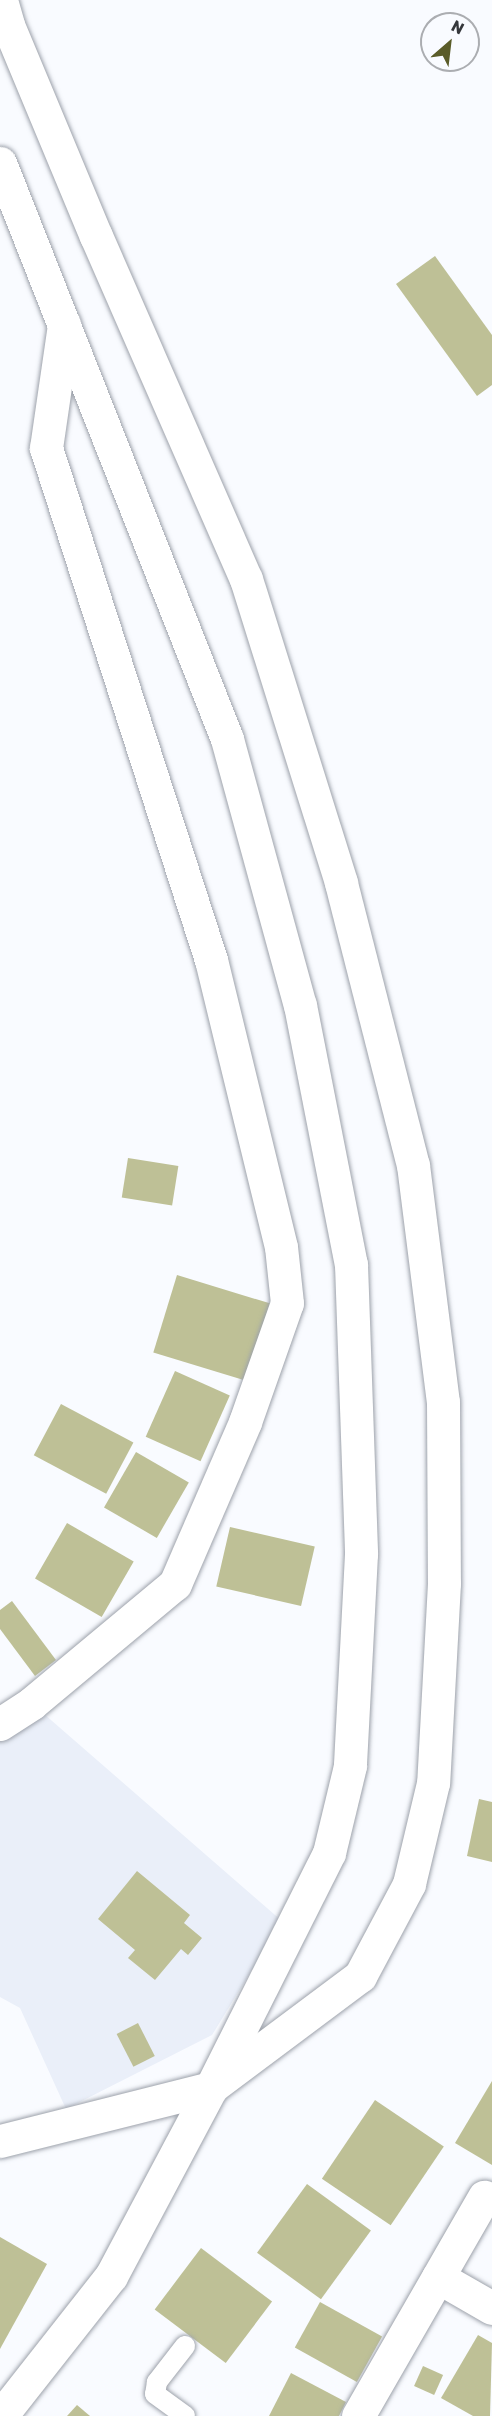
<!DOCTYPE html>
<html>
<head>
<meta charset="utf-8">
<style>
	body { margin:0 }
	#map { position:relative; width:492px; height:2416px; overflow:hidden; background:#f9fbff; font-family:Rubik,sans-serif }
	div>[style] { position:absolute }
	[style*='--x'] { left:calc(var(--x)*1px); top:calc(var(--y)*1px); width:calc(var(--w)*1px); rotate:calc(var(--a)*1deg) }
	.built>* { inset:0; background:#eaeff9 }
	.building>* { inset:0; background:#bec096; transform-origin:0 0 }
	.roads { filter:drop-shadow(0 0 2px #9da2ab) drop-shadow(0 0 2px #9da2ab) }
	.service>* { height:20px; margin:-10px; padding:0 10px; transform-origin:10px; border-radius:10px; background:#fff }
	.minor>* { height:33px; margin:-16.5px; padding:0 16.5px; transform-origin:16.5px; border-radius:16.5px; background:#fff }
	.tertiary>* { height:33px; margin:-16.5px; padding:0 16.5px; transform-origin:16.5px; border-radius:16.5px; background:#fff }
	span { translate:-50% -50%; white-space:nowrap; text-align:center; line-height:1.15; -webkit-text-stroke:5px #f9fbff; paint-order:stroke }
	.north { position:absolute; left:420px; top:12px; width:60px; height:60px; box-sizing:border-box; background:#f9fbff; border:2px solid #abadb1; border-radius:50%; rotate:28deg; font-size:16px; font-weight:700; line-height:24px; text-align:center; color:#35373b }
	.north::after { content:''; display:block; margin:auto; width:21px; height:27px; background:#5a5c29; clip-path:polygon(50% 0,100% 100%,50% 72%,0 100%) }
</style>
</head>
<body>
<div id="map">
	<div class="built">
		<i style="clip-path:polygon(36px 1707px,282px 1921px,212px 2035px,66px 2109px,20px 2008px,0 1997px,0 1733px)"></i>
	</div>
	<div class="building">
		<i style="clip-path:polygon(435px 256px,492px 335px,492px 385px,477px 396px,396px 284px)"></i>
		<i style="left:128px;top:1158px;width:51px;height:40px;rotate:9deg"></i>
		<i style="left:177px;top:1275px;width:97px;height:81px;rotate:17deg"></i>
		<i style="left:175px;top:1371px;width:60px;height:72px;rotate:24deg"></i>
		<i style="left:61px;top:1404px;width:82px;height:58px;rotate:28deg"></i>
		<i style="left:136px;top:1452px;width:61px;height:64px;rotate:30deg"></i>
		<i style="left:67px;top:1523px;width:77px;height:64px;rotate:30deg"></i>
		<i style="left:230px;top:1527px;width:87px;height:61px;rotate:13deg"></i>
		<i style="clip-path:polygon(12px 1601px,56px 1660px,35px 1676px,0 1629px,0 1610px)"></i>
		<i style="clip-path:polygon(479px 1799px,492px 1802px,492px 1862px,467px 1856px)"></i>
		<i style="clip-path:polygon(137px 1871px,190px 1915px,184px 1923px,202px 1938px,188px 1955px,181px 1949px,155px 1980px,128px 1958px,135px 1950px,98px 1919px)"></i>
		<i style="left:138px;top:2023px;width:37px;height:24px;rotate:63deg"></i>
		<i style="clip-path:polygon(492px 2081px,492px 2165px,455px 2143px)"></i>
		<i style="left:375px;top:2100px;width:83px;height:95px;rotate:34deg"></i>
		<i style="left:307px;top:2184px;width:79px;height:85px;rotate:36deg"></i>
		<i style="clip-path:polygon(0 2237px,47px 2264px,0 2349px)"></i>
		<i style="left:201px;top:2248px;width:89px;height:77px;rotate:37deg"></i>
		<i style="left:320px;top:2302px;width:71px;height:52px;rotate:29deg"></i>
		<i style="clip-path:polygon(478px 2335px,492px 2343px,490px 2416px,473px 2416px,441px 2398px)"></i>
		<i style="left:423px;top:2366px;width:22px;height:22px;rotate:24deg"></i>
		<i style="clip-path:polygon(291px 2373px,346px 2402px,339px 2416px,269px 2416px)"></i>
		<i style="clip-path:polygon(77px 2405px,90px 2416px,67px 2416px)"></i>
	</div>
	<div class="roads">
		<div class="service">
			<i style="--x:185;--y:2346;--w:46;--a:127.9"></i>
			<i style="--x:157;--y:2382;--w:12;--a:99"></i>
			<i style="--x:155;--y:2394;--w:37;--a:36"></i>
		</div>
		<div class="minor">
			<i style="--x:0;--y:1724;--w:38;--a:-33"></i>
			<i style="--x:32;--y:1703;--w:186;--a:-39.8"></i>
			<i style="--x:175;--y:1584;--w:176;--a:-66.6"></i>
			<i style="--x:245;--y:1422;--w:126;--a:-70.6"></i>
			<i style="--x:287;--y:1303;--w:56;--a:-96.1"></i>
			<i style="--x:281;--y:1247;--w:295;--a:-103.7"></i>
			<i style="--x:211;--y:960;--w:538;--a:-107.86"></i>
			<i style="--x:46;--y:448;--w:125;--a:-81.7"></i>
			<i style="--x:0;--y:2141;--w:218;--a:-14.1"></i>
			<i style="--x:438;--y:2277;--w:62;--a:29.9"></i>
			<i style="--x:358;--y:2416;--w:253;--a:-60.1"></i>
		</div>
		<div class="tertiary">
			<i style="--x:1;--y:0;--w:26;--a:74"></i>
			<i style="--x:8;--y:25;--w:229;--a:67.4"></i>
			<i style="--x:96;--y:236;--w:374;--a:66.4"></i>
			<i style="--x:246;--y:579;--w:318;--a:72.6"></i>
			<i style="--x:341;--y:883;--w:291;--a:75.7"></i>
			<i style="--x:413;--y:1165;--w:239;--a:82.8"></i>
			<i style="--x:443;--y:1402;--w:181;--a:89.7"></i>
			<i style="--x:444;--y:1583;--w:200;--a:93.1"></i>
			<i style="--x:433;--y:1783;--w:104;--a:103.4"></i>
			<i style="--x:409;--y:1884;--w:104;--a:118"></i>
			<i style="--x:360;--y:1976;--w:179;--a:143.2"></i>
			<i style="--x:0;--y:163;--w:619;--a:68.49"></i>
			<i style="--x:227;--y:739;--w:276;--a:74.7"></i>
			<i style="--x:300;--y:1005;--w:264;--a:78.9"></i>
			<i style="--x:351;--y:1264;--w:290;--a:88"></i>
			<i style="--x:361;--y:1554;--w:212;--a:93"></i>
			<i style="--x:350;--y:1766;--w:89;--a:103.6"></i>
			<i style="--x:329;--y:1853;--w:263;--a:116.7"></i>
			<i style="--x:211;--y:2088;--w:213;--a:118"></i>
			<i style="--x:111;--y:2276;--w:178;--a:128.2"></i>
		</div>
	</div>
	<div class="north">N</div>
</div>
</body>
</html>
